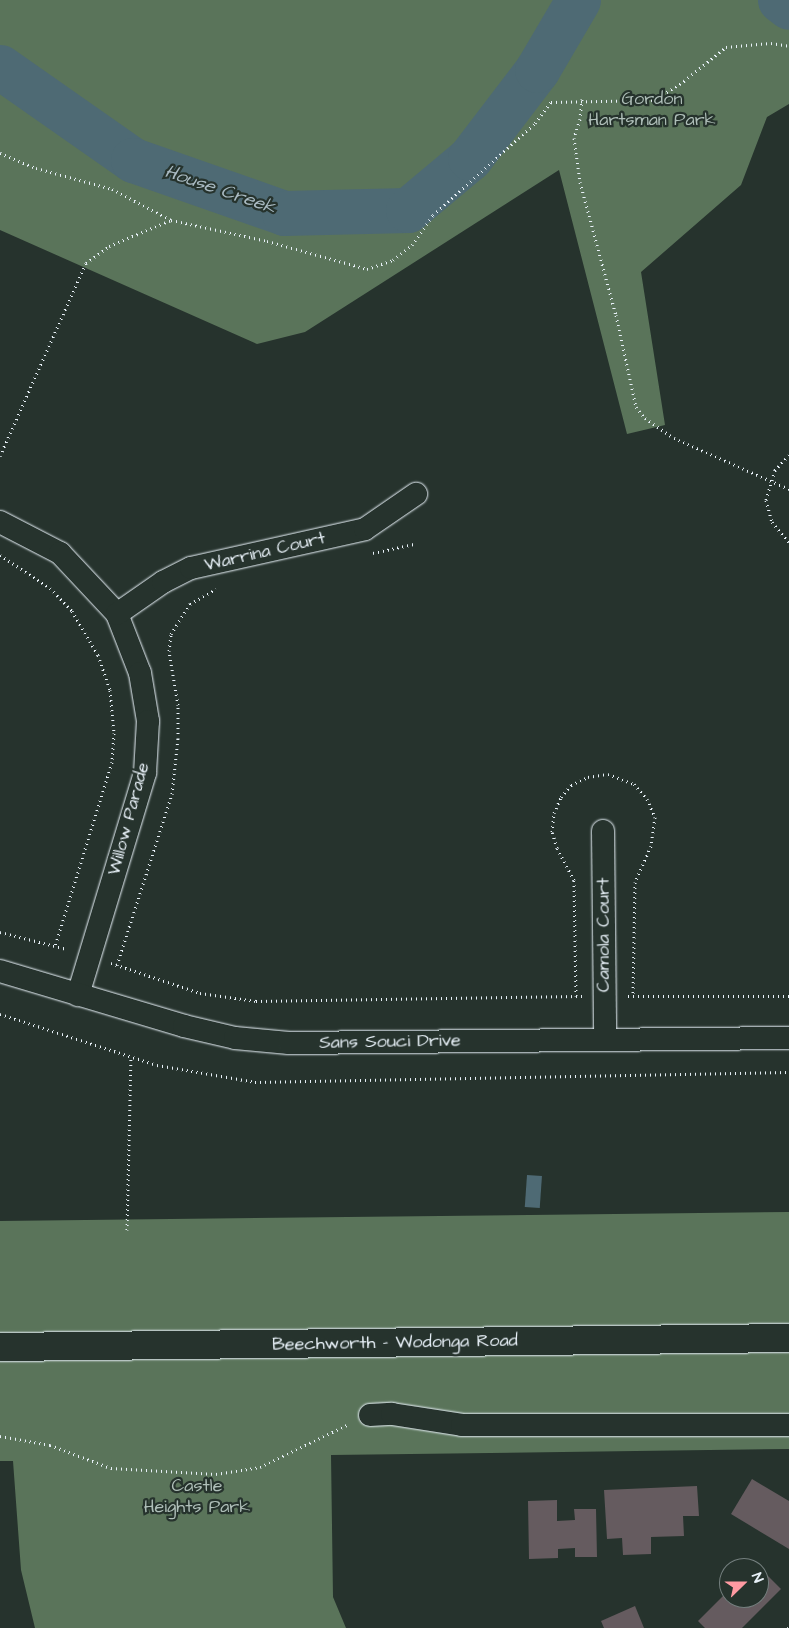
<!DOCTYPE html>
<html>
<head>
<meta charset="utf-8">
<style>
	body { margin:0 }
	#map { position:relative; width:789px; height:1628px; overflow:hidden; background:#26332d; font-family:"Architects Daughter",sans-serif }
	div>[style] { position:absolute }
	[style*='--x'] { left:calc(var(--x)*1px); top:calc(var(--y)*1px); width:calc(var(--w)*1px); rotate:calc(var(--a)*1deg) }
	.green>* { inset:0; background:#5a745a }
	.water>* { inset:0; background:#4e6a74; transform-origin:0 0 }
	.river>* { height:45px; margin:-22.5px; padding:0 22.5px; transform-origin:22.5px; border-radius:22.5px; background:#4e6a74 }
	.building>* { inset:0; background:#655b5f }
	.path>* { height:3px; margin-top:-1.5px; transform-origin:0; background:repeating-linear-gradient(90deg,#e8f1f8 0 1px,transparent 0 5px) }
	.roads { filter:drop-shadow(0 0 1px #e8f1f8) drop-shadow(0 0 1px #e8f1f8) }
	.minor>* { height:22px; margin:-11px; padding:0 11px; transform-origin:11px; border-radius:11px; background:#26332d }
	.secondary>* { height:28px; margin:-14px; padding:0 14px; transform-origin:14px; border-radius:14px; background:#26332d }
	span { translate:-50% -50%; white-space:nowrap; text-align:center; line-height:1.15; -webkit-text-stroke:4.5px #26332d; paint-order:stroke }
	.park-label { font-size:18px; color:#afbfb9 }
	.street-label { font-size:18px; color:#e8f1f8 }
	.water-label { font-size:19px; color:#aabbc3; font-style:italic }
	.north { position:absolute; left:719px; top:1558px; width:50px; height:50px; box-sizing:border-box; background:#26332d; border:1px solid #747f7e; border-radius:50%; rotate:68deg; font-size:14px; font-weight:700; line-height:20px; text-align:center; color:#e8f1f8 }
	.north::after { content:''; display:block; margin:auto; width:18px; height:22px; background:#ff9aa2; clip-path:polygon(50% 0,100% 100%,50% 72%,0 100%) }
</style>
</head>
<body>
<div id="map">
	<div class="green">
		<i style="clip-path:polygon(0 0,789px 0,789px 104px,767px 117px,741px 185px,641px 272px,665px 425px,627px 434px,559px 170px,305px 332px,257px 344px,0 230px)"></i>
		<i style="clip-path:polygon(789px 1212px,789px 1449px,331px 1455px,333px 1597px,346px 1628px,35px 1628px,21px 1570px,13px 1461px,0 1461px,0 1221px)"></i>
	</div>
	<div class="water">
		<i style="left:527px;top:1175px;width:15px;height:32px;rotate:4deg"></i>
	</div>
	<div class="river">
		<i style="--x:780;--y:0;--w:11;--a:38"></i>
		<i style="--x:0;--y:67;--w:162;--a:35"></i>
		<i style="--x:133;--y:160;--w:160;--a:19.3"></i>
		<i style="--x:284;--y:213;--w:124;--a:-1.4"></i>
		<i style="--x:408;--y:210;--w:81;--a:-40"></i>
		<i style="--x:470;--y:158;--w:111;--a:-52.7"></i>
		<i style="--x:537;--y:70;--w:81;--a:-59.6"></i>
	</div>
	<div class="building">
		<i style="clip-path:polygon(752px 1479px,789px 1501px,789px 1549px,731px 1514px)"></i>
		<i style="clip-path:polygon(697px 1486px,699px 1516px,683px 1516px,684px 1536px,651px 1537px,651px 1554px,623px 1555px,622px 1538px,607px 1539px,604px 1490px)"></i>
		<i style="clip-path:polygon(557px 1500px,557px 1521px,575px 1520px,574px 1509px,596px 1509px,597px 1557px,575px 1557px,575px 1548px,558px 1549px,558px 1558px,529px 1559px,528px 1501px)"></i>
		<i style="clip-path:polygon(756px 1564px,781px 1589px,742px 1628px,705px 1628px,698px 1621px,729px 1590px,729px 1598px,759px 1598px,759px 1568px,751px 1568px)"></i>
		<i style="clip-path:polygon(635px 1606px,644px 1628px,604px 1628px,601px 1621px)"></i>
	</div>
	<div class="path">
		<i style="--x:582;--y:99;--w:20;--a:96"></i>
		<i style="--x:580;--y:119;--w:20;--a:108"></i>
		<i style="--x:574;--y:138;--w:44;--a:82.2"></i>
		<i style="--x:580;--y:182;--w:138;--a:74.9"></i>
		<i style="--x:616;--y:315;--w:94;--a:77.7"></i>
		<i style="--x:636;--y:407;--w:14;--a:51"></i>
		<i style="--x:645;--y:418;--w:35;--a:35"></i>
		<i style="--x:674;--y:438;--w:126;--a:23.9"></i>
		<i style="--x:0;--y:153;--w:39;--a:23"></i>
		<i style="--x:36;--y:168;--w:79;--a:15.4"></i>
		<i style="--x:112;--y:189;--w:67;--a:27.7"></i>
		<i style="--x:171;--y:220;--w:98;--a:12.3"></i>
		<i style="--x:267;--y:241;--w:104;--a:15.6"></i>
		<i style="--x:367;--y:269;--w:28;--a:-19"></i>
		<i style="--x:393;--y:260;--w:24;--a:-38"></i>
		<i style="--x:412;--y:245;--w:37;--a:-55"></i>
		<i style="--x:433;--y:215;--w:137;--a:-42"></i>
		<i style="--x:535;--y:123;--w:26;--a:-53"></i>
		<i style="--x:551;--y:102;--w:103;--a:-1.1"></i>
		<i style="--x:654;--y:100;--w:36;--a:-32"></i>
		<i style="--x:684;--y:81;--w:54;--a:-39"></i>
		<i style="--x:726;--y:47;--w:45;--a:-5.1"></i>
		<i style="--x:771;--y:43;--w:18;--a:9"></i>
		<i style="--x:789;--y:455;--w:21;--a:133"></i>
		<i style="--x:775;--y:470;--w:31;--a:107"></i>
		<i style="--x:766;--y:500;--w:23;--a:75"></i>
		<i style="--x:772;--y:522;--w:26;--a:50"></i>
		<i style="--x:0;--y:456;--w:211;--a:-66"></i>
		<i style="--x:86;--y:263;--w:29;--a:-36"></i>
		<i style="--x:109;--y:246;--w:67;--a:-22.8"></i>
		<i style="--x:373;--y:553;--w:42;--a:-12.4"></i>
		<i style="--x:0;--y:555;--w:60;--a:33.4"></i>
		<i style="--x:50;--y:588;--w:32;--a:46"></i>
		<i style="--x:72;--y:611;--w:51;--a:59.4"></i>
		<i style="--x:98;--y:655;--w:37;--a:71"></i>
		<i style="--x:110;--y:690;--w:43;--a:84.7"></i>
		<i style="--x:114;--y:733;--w:29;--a:94"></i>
		<i style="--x:112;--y:762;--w:193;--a:107.2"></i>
		<i style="--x:0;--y:932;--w:69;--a:14.2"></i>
		<i style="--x:111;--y:963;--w:94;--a:18.6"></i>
		<i style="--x:200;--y:993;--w:57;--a:8.1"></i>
		<i style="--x:256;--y:1001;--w:326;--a:-0.9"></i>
		<i style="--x:117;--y:965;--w:180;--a:-72.2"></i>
		<i style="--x:172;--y:794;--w:56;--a:-83.9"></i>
		<i style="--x:178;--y:738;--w:33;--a:-90"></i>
		<i style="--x:178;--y:705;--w:55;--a:-99.5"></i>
		<i style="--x:169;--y:651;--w:17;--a:-83"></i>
		<i style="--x:171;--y:634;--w:36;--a:-58"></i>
		<i style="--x:190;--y:604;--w:30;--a:-30"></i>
		<i style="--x:576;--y:996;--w:116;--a:-91"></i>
		<i style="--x:574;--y:880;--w:36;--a:-118"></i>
		<i style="--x:557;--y:848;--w:17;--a:-107"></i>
		<i style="--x:552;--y:832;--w:19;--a:-84"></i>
		<i style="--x:554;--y:813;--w:17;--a:-66"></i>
		<i style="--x:561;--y:797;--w:16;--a:-50"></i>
		<i style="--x:571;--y:785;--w:19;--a:-25"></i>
		<i style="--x:588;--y:777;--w:20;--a:-9"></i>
		<i style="--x:608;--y:774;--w:28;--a:21"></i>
		<i style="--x:634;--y:784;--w:20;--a:49"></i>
		<i style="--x:647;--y:799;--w:20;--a:66"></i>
		<i style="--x:655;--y:817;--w:29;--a:98"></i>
		<i style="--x:651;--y:846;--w:39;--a:114"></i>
		<i style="--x:635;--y:882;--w:114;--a:91"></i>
		<i style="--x:628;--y:996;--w:161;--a:0"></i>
		<i style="--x:0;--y:1014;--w:165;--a:18"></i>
		<i style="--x:157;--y:1065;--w:99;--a:9.8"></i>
		<i style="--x:255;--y:1082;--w:534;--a:-1.07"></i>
		<i style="--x:127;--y:1230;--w:174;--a:-88.7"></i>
		<i style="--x:0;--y:1436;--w:51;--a:10.2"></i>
		<i style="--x:50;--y:1445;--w:65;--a:20.7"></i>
		<i style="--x:111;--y:1468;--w:105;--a:3.3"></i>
		<i style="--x:216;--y:1474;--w:45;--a:-9"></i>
		<i style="--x:260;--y:1467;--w:99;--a:-25.8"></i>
		<i style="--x:788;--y:1628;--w:1;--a:-45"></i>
	</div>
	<div class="roads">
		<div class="minor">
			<i style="--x:0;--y:522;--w:68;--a:27.3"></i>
			<i style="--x:60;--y:553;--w:83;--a:46.9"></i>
			<i style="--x:117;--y:614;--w:63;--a:68.7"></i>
			<i style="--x:140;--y:673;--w:49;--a:80.5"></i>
			<i style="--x:148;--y:721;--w:52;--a:93.3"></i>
			<i style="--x:145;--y:773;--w:232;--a:106.8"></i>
			<i style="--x:117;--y:614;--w:56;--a:-34.8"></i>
			<i style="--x:163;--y:582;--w:31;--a:-27"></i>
			<i style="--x:191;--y:568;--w:178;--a:-12.6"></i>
			<i style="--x:365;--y:529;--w:62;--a:-34.5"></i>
			<i style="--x:603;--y:831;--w:208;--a:89.4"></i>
			<i style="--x:0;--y:971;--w:192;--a:16.6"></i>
			<i style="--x:184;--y:1026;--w:52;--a:13.2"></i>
			<i style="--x:235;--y:1038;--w:54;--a:5.3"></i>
			<i style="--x:289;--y:1043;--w:500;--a:-0.57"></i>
			<i style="--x:370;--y:1415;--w:22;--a:-3"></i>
			<i style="--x:392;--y:1414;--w:71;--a:8.9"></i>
			<i style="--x:462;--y:1425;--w:327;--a:0"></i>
		</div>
		<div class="secondary">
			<i style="--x:0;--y:1347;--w:789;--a:-0.65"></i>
		</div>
	</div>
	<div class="park-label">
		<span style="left:652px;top:110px">Gordon<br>Hartsman Park</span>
		<span style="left:197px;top:1497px">Castle<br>Heights Park</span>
	</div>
	<div class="street-label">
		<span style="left:265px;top:552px;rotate:-13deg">Warrina Court</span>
		<span style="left:129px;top:819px;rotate:-75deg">Willow Parade</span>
		<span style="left:604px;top:935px;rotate:-90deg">Camola Court</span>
		<span style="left:390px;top:1042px;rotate:-1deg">Sans Souci Drive</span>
		<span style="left:395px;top:1343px;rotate:-1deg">Beechworth - Wodonga Road</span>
	</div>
	<div class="water-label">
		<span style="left:220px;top:190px;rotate:19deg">House Creek</span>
	</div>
	<div class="north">N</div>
</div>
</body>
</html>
